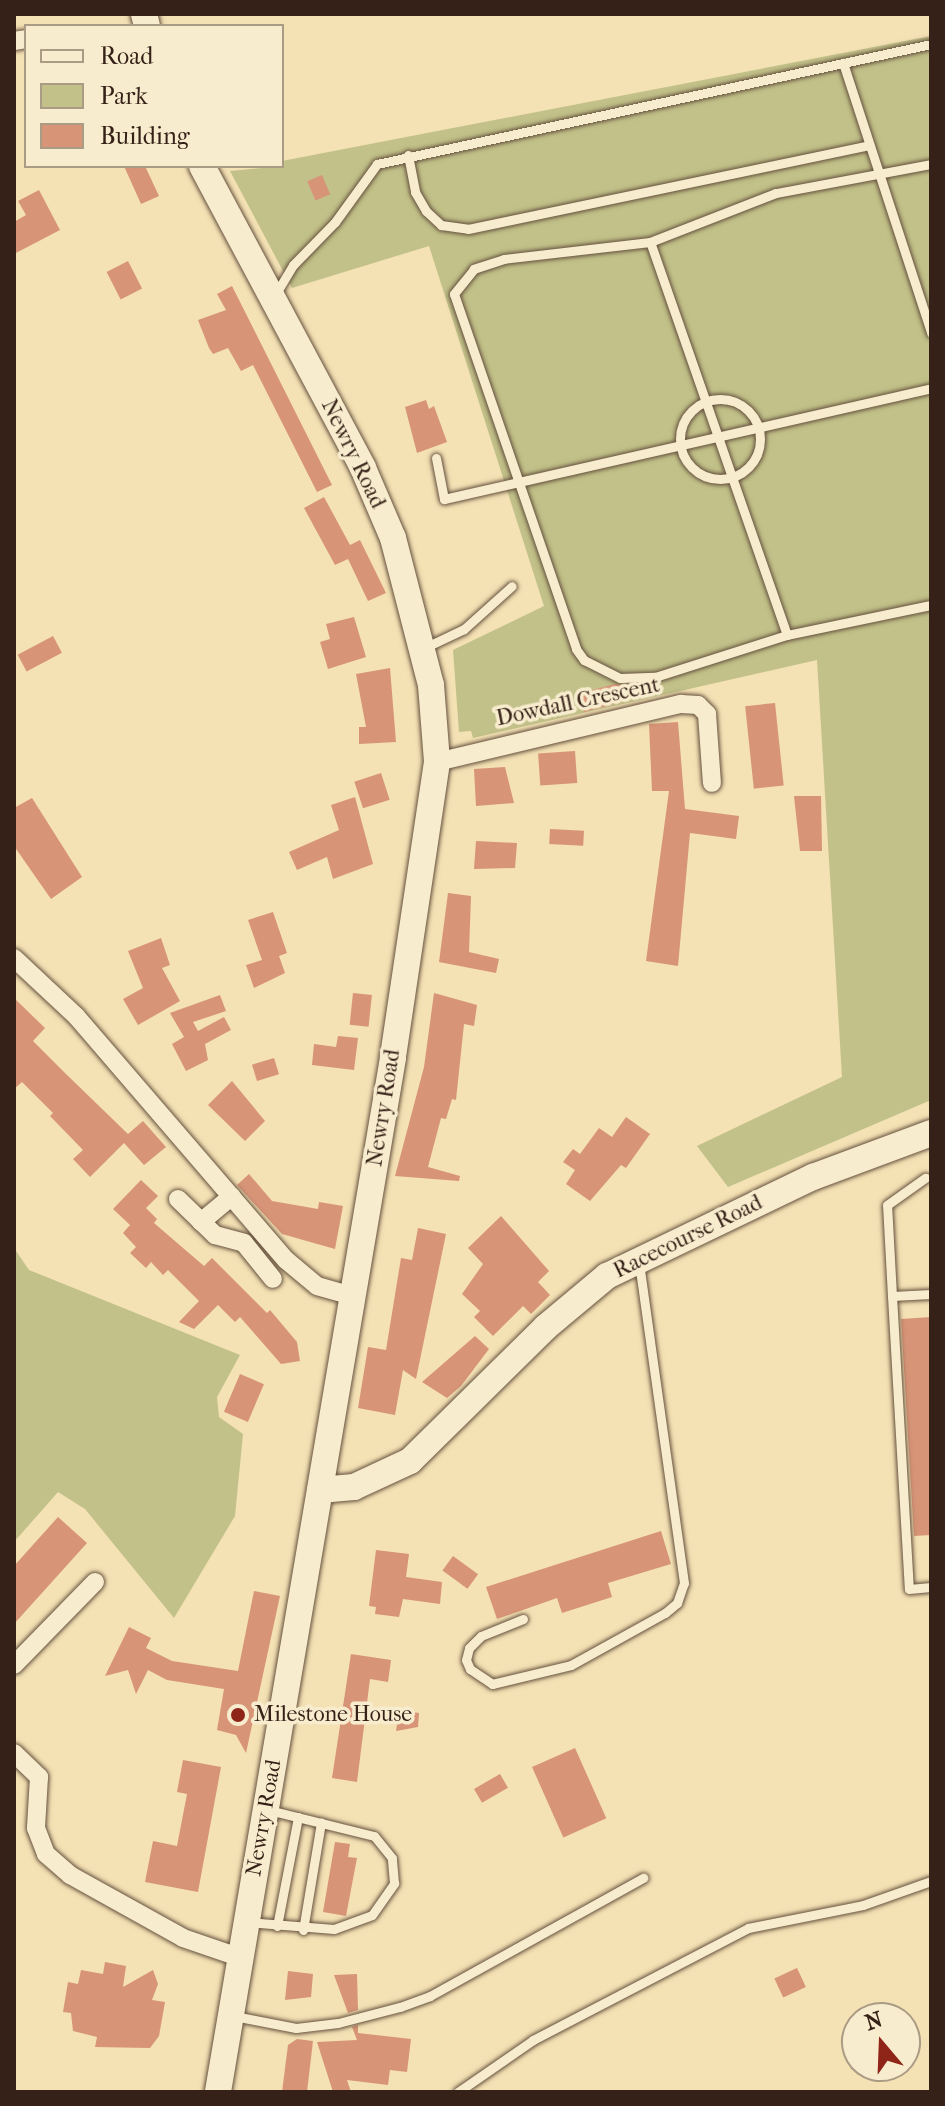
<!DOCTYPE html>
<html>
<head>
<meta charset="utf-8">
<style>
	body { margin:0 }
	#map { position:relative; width:945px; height:2106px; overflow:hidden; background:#f4e1b4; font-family:"IM FELL French Canon",serif }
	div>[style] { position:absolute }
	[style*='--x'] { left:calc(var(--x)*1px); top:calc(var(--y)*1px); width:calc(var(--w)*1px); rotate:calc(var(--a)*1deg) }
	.green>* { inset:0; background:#c2c189 }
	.building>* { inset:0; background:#d79477; transform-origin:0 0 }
	.roads { filter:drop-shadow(0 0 2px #65513e) drop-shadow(0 0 2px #65513e) }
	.lane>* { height:9px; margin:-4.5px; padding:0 4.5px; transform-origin:4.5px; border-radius:4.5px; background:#f8ecce }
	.lane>.ring { margin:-4.5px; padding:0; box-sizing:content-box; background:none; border:9px solid #f8ecce; border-radius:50% }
	.street>* { height:18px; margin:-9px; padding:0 9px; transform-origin:9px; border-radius:9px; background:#f8ecce }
	.secondary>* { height:26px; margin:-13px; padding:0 13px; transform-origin:13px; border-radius:13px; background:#f8ecce }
	.dots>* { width:22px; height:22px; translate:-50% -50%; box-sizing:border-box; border:4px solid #f8ecce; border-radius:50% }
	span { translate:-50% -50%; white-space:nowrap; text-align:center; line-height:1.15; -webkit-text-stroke:7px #f8ecce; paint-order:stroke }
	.street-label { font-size:22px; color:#352117 }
	.poi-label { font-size:22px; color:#352117 }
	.left { translate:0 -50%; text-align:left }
	.frame { position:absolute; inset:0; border:16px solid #352117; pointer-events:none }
	.legend { position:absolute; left:24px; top:24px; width:260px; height:144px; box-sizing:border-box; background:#f8ecce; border:2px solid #aa9b85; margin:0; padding:10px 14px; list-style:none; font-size:24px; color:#352117 }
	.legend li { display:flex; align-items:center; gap:16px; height:40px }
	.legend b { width:40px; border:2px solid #aa9b85 }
	.north { position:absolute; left:841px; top:2002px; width:80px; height:80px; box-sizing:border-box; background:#f8ecce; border:2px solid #aa9b85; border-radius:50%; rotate:341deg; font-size:22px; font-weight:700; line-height:32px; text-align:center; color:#352117 }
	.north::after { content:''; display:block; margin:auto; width:28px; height:36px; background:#8f2418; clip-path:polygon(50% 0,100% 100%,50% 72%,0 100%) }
</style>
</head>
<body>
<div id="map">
	<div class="green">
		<i style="clip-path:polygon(931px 36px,931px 1100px,728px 1187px,697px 1146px,842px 1077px,817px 660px,473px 738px,471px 731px,459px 732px,453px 650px,544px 606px,429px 246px,292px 288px,230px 171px,282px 166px,282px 161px)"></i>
		<i style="clip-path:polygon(14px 1248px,29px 1270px,240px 1355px,217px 1397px,219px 1417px,243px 1434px,235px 1516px,174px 1618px,85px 1509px,58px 1492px,14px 1542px)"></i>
	</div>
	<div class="building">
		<i style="clip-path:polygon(124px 166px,145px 166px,159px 196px,141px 204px)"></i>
		<i style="left:322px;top:175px;width:21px;height:16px;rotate:67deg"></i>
		<i style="clip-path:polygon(39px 190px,60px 230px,14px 254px,14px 222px,26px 215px,18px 201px)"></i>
		<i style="left:128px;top:261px;width:31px;height:24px;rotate:63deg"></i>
		<i style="clip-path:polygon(232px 286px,332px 485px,317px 492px,253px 365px,241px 371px,228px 348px,213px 354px,209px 348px,198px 320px,226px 310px,217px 294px)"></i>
		<i style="clip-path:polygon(426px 400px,429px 409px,434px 406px,447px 442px,417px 453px,405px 407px)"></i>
		<i style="clip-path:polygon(324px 497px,350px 545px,360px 540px,386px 593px,368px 601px,348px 559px,335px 565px,304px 508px)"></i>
		<i style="clip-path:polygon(354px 617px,366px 657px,328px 669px,320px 642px,330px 639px,326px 624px)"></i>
		<i style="left:53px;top:636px;width:19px;height:40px;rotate:62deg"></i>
		<i style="clip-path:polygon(390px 668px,396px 742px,359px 744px,359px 727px,366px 727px,356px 674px)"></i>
		<i style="clip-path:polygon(615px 684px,626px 685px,629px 700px,584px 712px,577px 694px)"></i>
		<i style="left:775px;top:703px;width:83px;height:30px;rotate:84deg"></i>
		<i style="clip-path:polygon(678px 722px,685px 809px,739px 816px,736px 839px,690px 833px,678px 966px,646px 961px,669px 791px,652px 791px,649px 724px)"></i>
		<i style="left:575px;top:751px;width:32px;height:37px;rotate:86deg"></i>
		<i style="clip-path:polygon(505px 767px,514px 803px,476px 806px,474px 769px)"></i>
		<i style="left:381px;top:773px;width:28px;height:28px;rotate:72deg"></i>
		<i style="clip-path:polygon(794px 796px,821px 796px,822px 851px,800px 851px)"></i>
		<i style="clip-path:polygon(355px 797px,373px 864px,333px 879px,327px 857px,297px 870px,289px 852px,339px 830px,331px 805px)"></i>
		<i style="clip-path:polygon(32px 798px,82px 877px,51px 899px,14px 846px,14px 808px)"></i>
		<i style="left:550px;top:829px;width:34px;height:15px;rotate:3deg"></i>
		<i style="clip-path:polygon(476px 841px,517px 843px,515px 868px,474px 869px)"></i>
		<i style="clip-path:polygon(448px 893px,471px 896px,469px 952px,499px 959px,496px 973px,439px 962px)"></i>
		<i style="clip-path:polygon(273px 912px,287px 953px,279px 956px,285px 973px,254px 988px,246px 965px,262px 960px,248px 920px)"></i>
		<i style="clip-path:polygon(161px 938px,170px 965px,162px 968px,180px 1001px,138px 1025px,123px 999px,143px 988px,128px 951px)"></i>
		<i style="left:353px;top:993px;width:19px;height:32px;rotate:6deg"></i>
		<i style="clip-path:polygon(434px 993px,477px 1005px,474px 1026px,464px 1024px,456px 1100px,452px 1099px,446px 1119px,441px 1118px,428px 1167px,460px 1176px,459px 1181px,395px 1176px,424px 1067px)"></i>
		<i style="clip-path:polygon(220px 995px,226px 1011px,193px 1022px,198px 1031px,224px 1017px,231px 1030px,205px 1044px,208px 1060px,186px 1071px,172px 1044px,184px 1037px,170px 1013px)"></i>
		<i style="clip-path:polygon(14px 998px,45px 1028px,33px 1041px,66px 1074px,128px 1134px,143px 1121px,166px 1147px,144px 1165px,124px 1143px,90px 1177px,73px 1159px,83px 1150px,50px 1116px,53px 1113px,22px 1082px,14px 1089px)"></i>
		<i style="clip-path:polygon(338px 1036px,358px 1038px,354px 1070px,312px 1065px,314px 1044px,336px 1047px)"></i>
		<i style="left:274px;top:1058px;width:17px;height:23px;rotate:73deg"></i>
		<i style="clip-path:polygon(232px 1081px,265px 1121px,245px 1141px,208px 1105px)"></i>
		<i style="clip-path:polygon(626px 1117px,650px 1134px,626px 1168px,621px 1165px,590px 1201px,566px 1184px,575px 1170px,563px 1162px,573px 1149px,580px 1154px,599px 1128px,612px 1137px)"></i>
		<i style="clip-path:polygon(249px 1174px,272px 1201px,318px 1209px,319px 1202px,343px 1206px,335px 1249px,282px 1234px,237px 1185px)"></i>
		<i style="clip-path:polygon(141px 1180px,158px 1196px,146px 1208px,157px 1219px,154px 1223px,204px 1266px,212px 1258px,267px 1313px,270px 1310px,297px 1342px,300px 1361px,281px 1364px,240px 1317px,235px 1322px,218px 1305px,194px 1329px,179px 1322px,199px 1301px,168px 1270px,163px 1275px,151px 1262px,146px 1268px,130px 1253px,136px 1247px,123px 1233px,130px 1225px,113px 1209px)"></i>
		<i style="clip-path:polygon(501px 1216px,549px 1271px,538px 1282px,550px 1295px,531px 1314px,523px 1306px,493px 1336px,474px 1317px,480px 1311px,462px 1294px,483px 1264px,468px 1248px)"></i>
		<i style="clip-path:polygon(418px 1228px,446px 1234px,416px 1379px,403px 1370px,395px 1415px,358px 1408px,368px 1347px,386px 1350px,401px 1258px,412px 1260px)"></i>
		<i style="clip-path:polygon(931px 1317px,931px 1535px,914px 1536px,901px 1319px)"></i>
		<i style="clip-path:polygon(475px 1336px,489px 1349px,461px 1386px,447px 1398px,422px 1382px)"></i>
		<i style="left:240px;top:1374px;width:26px;height:41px;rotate:23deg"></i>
		<i style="clip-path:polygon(58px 1517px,87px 1543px,14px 1624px,14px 1566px)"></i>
		<i style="clip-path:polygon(661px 1531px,671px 1564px,608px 1583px,612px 1597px,562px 1613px,557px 1598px,497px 1619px,486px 1587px)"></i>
		<i style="clip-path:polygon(376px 1550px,409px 1554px,406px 1577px,442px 1582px,440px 1604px,403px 1599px,399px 1617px,375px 1614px,376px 1607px,369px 1606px)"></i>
		<i style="left:453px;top:1556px;width:31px;height:18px;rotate:36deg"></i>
		<i style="clip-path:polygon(254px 1591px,280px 1596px,246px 1753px,236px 1735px,217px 1730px,224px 1689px,167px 1680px,148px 1670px,136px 1694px,128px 1670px,105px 1676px,129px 1627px,151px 1638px,146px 1648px,172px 1661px,238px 1671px)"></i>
		<i style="clip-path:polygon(351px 1654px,391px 1660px,388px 1682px,370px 1679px,357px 1782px,332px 1778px)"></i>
		<i style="clip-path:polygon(399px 1710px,419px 1713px,418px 1727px,396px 1731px)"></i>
		<i style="left:575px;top:1748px;width:77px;height:47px;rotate:66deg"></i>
		<i style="clip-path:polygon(183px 1760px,221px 1767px,198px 1892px,145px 1882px,153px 1841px,177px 1846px,187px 1794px,177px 1792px)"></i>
		<i style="left:500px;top:1774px;width:16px;height:30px;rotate:60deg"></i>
		<i style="clip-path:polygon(335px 1842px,350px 1844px,348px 1857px,357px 1858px,346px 1916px,323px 1912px)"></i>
		<i style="clip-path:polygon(105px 1962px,126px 1966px,123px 1987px,153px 1970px,158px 1984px,152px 2000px,165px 2002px,159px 2036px,150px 2048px,95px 2047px,97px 2037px,73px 2031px,71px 2013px,63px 2012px,68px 1982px,78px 1984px,81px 1970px,103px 1974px)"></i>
		<i style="left:797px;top:1968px;width:21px;height:25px;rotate:65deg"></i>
		<i style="clip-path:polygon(288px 1971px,313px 1974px,311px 1997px,285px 2000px)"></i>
		<i style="clip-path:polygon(357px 1974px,358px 2010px,348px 2013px,334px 1975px)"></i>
		<i style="clip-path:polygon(358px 2025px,358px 2033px,411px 2039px,407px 2072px,390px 2070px,388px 2085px,347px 2080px,351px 2092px,333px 2092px,317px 2042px,357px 2040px,352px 2027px)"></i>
		<i style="clip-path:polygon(297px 2039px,313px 2041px,307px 2092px,282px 2092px,288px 2045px)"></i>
	</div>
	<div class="roads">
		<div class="lane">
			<i style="--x:843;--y:63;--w:284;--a:71.9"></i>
			<i style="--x:408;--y:155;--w:38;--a:79"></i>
			<i style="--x:415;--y:192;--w:22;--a:60"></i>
			<i style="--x:426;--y:211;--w:21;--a:43"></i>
			<i style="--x:441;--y:225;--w:27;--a:8"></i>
			<i style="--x:468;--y:229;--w:410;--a:-11.8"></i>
			<i style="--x:650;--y:242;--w:147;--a:173.4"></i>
			<i style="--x:504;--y:259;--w:32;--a:162"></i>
			<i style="--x:474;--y:269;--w:32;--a:129"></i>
			<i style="--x:454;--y:294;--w:375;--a:71"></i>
			<i style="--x:576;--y:649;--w:14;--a:54"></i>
			<i style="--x:584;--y:660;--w:40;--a:26.6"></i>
			<i style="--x:620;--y:678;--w:35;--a:-2"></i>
			<i style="--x:655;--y:677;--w:139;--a:-17.7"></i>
			<i style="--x:787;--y:635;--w:147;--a:-11.8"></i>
			<i style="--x:275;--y:295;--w:35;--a:-59"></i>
			<i style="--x:293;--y:265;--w:60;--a:-45.7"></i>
			<i style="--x:335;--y:222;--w:72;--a:-54.1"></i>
			<i style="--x:377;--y:164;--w:567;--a:-12.22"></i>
			<i class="ring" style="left:680px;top:399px;width:71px;height:71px"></i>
			<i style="--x:436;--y:458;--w:42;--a:79"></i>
			<i style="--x:444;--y:499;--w:499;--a:-12.8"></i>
			<i style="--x:787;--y:635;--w:416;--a:-109.2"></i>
			<i style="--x:650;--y:242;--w:135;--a:-21.3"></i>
			<i style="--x:776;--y:193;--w:158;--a:-10.6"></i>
			<i style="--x:424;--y:648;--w:44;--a:-25.4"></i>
			<i style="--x:464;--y:629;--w:64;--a:-41.9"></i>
			<i style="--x:931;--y:1294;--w:39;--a:177"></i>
			<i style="--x:892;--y:1296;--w:293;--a:86.7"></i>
			<i style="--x:909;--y:1589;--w:22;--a:-5"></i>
			<i style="--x:892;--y:1296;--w:91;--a:-93.1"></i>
			<i style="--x:887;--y:1205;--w:47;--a:-35.4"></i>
			<i style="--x:523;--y:1619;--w:45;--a:158"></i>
			<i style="--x:481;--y:1636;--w:17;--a:135"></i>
			<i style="--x:469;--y:1648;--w:12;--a:104"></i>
			<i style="--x:466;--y:1660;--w:10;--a:66"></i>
			<i style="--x:470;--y:1669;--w:27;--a:34"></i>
			<i style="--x:492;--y:1684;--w:81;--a:-13.5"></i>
			<i style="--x:571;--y:1665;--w:107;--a:-29"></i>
			<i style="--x:665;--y:1613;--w:16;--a:-40"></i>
			<i style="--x:677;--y:1603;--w:21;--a:-71"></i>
			<i style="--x:684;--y:1583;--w:324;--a:-98"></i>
			<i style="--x:247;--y:1922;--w:87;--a:4.6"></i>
			<i style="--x:334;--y:1929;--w:40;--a:-20.2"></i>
			<i style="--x:372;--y:1915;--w:39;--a:-55"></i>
			<i style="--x:394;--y:1883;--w:25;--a:-95"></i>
			<i style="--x:392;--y:1858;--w:28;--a:-129"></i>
			<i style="--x:374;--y:1836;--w:108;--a:-166.1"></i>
			<i style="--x:277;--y:1926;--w:111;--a:-79.1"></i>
			<i style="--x:303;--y:1930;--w:109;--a:-80.5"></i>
			<i style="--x:234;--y:2016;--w:63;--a:11"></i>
			<i style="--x:296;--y:2028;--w:42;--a:-6.8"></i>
			<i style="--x:338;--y:2023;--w:64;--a:-14.5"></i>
			<i style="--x:400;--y:2007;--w:32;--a:-20"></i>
			<i style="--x:430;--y:1996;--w:244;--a:-29"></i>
			<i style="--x:458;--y:2092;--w:91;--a:-34.7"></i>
			<i style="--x:533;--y:2040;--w:242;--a:-27.5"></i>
			<i style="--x:748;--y:1928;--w:117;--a:-11.3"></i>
			<i style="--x:863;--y:1905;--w:72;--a:-19.4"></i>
		</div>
		<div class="street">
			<i style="--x:14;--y:41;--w:12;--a:-9"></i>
			<i style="--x:437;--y:762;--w:251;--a:-13.4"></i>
			<i style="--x:681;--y:704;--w:17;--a:3"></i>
			<i style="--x:698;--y:705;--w:13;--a:45"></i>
			<i style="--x:707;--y:714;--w:69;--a:85.9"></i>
			<i style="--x:14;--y:958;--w:85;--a:43.1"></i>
			<i style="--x:76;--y:1016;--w:322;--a:49.3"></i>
			<i style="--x:286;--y:1260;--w:40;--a:40"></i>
			<i style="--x:317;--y:1286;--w:37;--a:16"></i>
			<i style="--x:178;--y:1199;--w:52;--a:44.2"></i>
			<i style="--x:215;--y:1235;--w:30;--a:15"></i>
			<i style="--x:244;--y:1243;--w:46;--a:51.1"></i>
			<i style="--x:201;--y:1222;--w:40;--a:-40"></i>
			<i style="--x:14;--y:1665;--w:116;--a:-45.7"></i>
			<i style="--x:14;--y:1753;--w:35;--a:44"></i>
			<i style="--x:39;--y:1777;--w:51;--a:93.4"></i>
			<i style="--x:36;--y:1828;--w:28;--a:69"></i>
			<i style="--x:46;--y:1854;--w:32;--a:41"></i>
			<i style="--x:70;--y:1875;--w:129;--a:29.1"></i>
			<i style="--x:183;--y:1938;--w:61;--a:19"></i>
		</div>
		<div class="secondary">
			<i style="--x:144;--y:14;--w:12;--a:76"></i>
			<i style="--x:202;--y:166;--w:342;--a:61.9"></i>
			<i style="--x:363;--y:468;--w:76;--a:66.8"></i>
			<i style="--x:393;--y:538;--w:152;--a:75.5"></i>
			<i style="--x:431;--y:685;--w:77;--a:85.5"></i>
			<i style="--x:437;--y:762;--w:299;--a:98.5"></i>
			<i style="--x:393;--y:1058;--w:1049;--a:99.61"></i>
			<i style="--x:320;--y:1490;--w:34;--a:-5"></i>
			<i style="--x:354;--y:1487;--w:62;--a:-24.9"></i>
			<i style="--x:410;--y:1461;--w:191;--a:-44.6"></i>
			<i style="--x:546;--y:1327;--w:80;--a:-39.9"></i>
			<i style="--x:607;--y:1276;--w:229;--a:-25.7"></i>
			<i style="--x:813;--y:1177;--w:126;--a:-20.4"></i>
		</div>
	</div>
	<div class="dots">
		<i style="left:238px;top:1715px;background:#8f2418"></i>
	</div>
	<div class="street-label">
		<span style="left:353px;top:454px;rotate:64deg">Newry Road</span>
		<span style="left:578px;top:702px;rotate:-12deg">Dowdall Crescent</span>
		<span style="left:384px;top:1108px;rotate:-81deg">Newry Road</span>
		<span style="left:688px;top:1237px;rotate:-26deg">Racecourse Road</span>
		<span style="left:264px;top:1818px;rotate:-80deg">Newry Road</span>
	</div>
	<div class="poi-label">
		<span class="left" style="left:254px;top:1715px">Milestone House</span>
	</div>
	<div class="frame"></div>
	<ul class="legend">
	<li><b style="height:10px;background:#f8ecce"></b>Road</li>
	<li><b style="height:22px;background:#c2c189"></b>Park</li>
	<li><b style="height:22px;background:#d79477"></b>Building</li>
	</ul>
	<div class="north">N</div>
</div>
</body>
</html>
